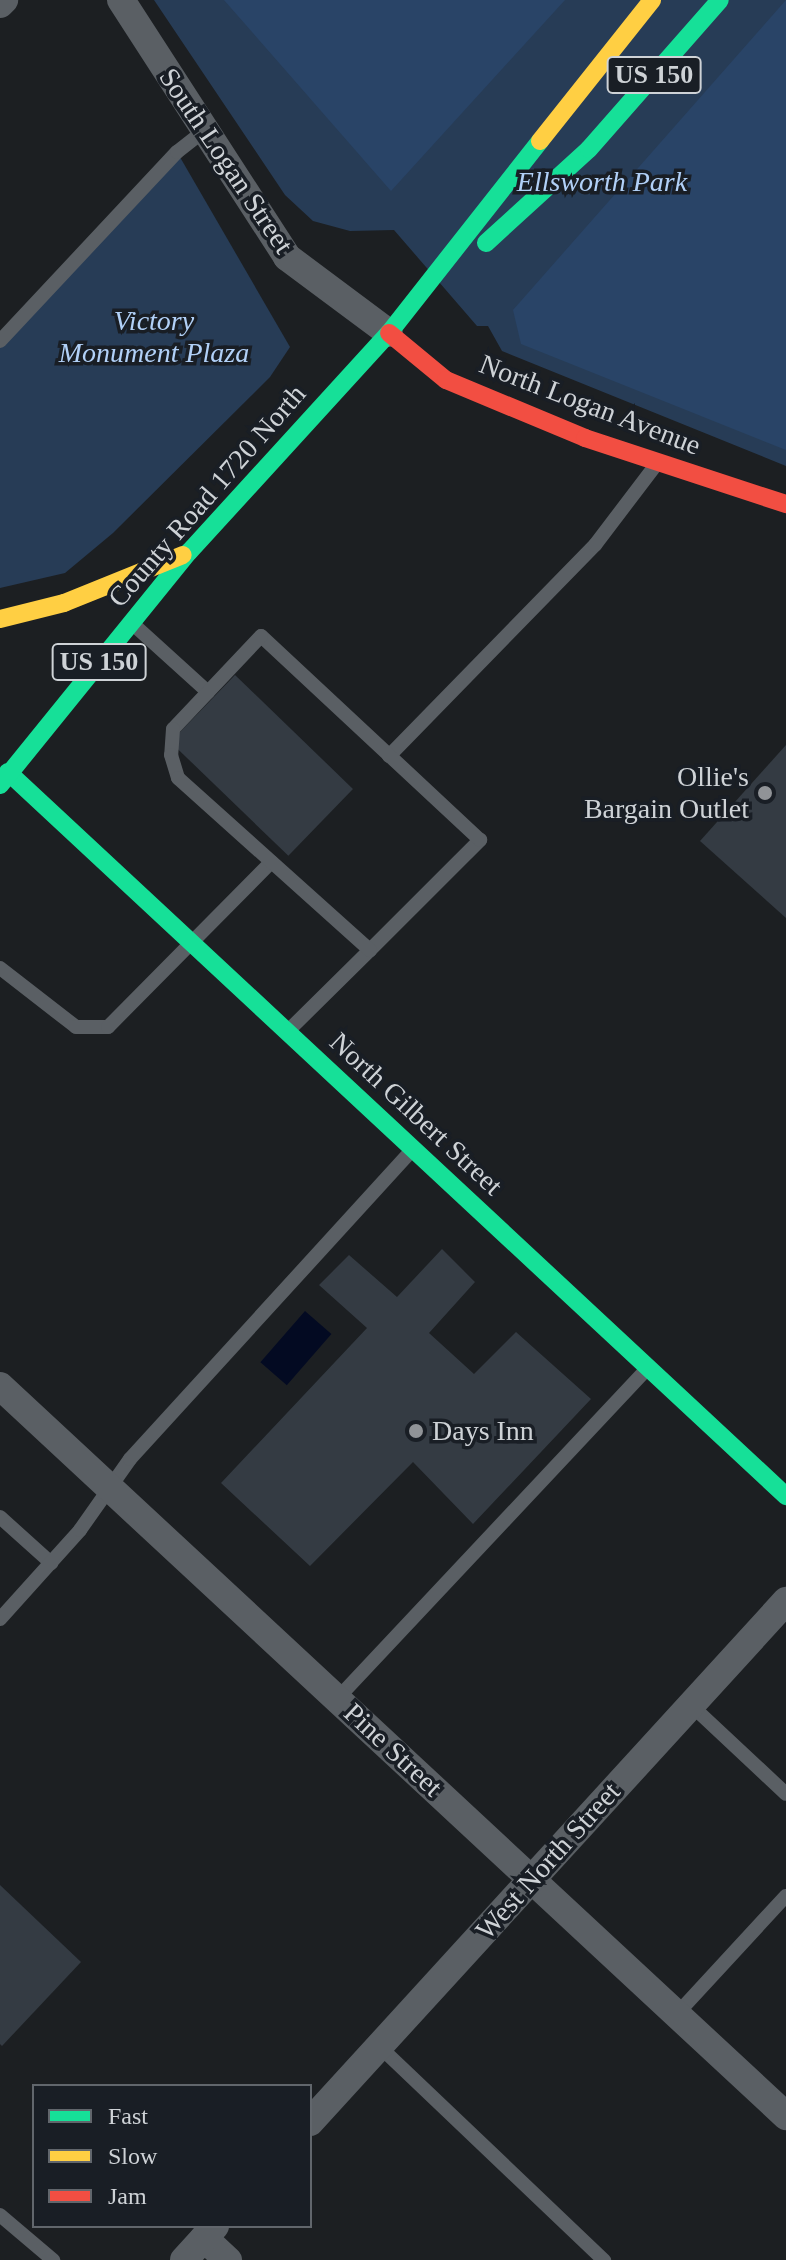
<!DOCTYPE html>
<html>
<head>
<meta charset="utf-8">
<style>
	body { margin:0 }
	#map { position:relative; width:786px; height:2260px; overflow:hidden; background:#1c1f22; font-family:"Times New Roman",serif }
	div>[style] { position:absolute }
	[style*='--x'] { left:calc(var(--x)*1px); top:calc(var(--y)*1px); width:calc(var(--w)*1px); rotate:calc(var(--a)*1deg) }
	.green>* { inset:0; background:#273c56 }
	.forest>* { inset:0; background:#294467 }
	.water>* { inset:0; background:#030a22; transform-origin:0 0 }
	.building>* { inset:0; background:#343b43; transform-origin:0 0 }
	.lane>* { height:14px; margin:-7px; padding:0 7px; transform-origin:7px; border-radius:7px; background:#5a5f64 }
	.street>* { height:28px; margin:-14px; padding:0 14px; transform-origin:14px; border-radius:14px; background:#5a5f64 }
	.fast>* { height:18px; margin:-9px; padding:0 9px; transform-origin:9px; border-radius:9px; background:#16e098 }
	.slow>* { height:18px; margin:-9px; padding:0 9px; transform-origin:9px; border-radius:9px; background:#ffcf43 }
	.jam>* { height:18px; margin:-9px; padding:0 9px; transform-origin:9px; border-radius:9px; background:#f24e42 }
	.dots>* { width:22px; height:22px; translate:-50% -50%; box-sizing:border-box; border:4px solid #191e25; border-radius:50% }
	span { translate:-50% -50%; white-space:nowrap; text-align:center; line-height:1.15; -webkit-text-stroke:7px #191e25; paint-order:stroke }
	.shield-label span { padding:2px 6px; background:#191e25; border:2px solid; border-radius:6px; -webkit-text-stroke-width:0 }
	.shield-label { font-size:26px; color:#ced2d6; font-weight:700 }
	.street-label { font-size:28px; color:#ced2d6 }
	.park-label { font-size:28px; color:#b1d0f7; font-style:italic }
	.poi-label { font-size:28px; color:#ced2d6 }
	.right { translate:-100% -50%; text-align:right }
	.left { translate:0 -50%; text-align:left }
	.legend { position:absolute; left:32px; top:2084px; width:280px; height:144px; box-sizing:border-box; background:#191e25; border:2px solid #61666c; margin:0; padding:10px 14px; list-style:none; font-size:24px; color:#ced2d6 }
	.legend li { display:flex; align-items:center; gap:16px; height:40px }
	.legend b { width:40px; border:2px solid #61666c }
</style>
</head>
<body>
<div id="map">
	<div class="green">
		<i style="clip-path:polygon(154px 0,786px 0,786px 466px,502px 351px,488px 326px,477px 326px,394px 230px,350px 231px,313px 221px,285px 195px)"></i>
		<i style="clip-path:polygon(177px 152px,290px 347px,270px 377px,113px 533px,65px 573px,0 588px,0 341px)"></i>
	</div>
	<div class="forest">
		<i style="clip-path:polygon(224px 0,565px 0,391px 191px)"></i>
		<i style="clip-path:polygon(786px 0,786px 450px,521px 344px,513px 310px)"></i>
	</div>
	<div class="water">
		<i style="left:305px;top:1311px;width:35px;height:68px;rotate:41deg"></i>
	</div>
	<div class="building">
		<i style="left:235px;top:675px;width:164px;height:93px;rotate:44deg"></i>
		<i style="clip-path:polygon(786px 745px,786px 918px,700px 841px)"></i>
		<i style="clip-path:polygon(442px 1249px,475px 1282px,429px 1333px,474px 1374px,516px 1332px,591px 1399px,473px 1524px,413px 1462px,310px 1566px,221px 1483px,367px 1328px,319px 1285px,349px 1255px,397px 1297px)"></i>
		<i style="clip-path:polygon(0 1885px,81px 1962px,2px 2046px,0 2044px)"></i>
	</div>
	<div class="lane">
		<i style="--x:0;--y:341;--w:259;--a:-46.9"></i>
		<i style="--x:177;--y:152;--w:34;--a:-38"></i>
		<i style="--x:134;--y:625;--w:100;--a:42.2"></i>
		<i style="--x:389;--y:756;--w:295;--a:-45.7"></i>
		<i style="--x:595;--y:545;--w:99;--a:-52.8"></i>
		<i style="--x:0;--y:968;--w:96;--a:37.8"></i>
		<i style="--x:76;--y:1027;--w:32;--a:0"></i>
		<i style="--x:108;--y:1027;--w:232;--a:-45.3"></i>
		<i style="--x:290;--y:1029;--w:112;--a:-44.6"></i>
		<i style="--x:370;--y:950;--w:156;--a:-45"></i>
		<i style="--x:480;--y:840;--w:299;--a:-137"></i>
		<i style="--x:261;--y:636;--w:128;--a:133.4"></i>
		<i style="--x:173;--y:729;--w:26;--a:94"></i>
		<i style="--x:171;--y:755;--w:24;--a:73"></i>
		<i style="--x:178;--y:778;--w:258;--a:41.9"></i>
		<i style="--x:0;--y:1517;--w:69;--a:42"></i>
		<i style="--x:0;--y:1619;--w:120;--a:-48"></i>
		<i style="--x:80;--y:1530;--w:87;--a:-54.8"></i>
		<i style="--x:130;--y:1459;--w:416;--a:-47.6"></i>
		<i style="--x:337;--y:1699;--w:454;--a:-46.8"></i>
		<i style="--x:691;--y:1705;--w:130;--a:43.1"></i>
		<i style="--x:676;--y:2015;--w:162;--a:-47.3"></i>
		<i style="--x:379;--y:2046;--w:311;--a:43.6"></i>
		<i style="--x:0;--y:2215;--w:70;--a:40.3"></i>
	</div>
	<div class="street">
		<i style="--x:121;--y:0;--w:306;--a:57.1"></i>
		<i style="--x:287;--y:257;--w:127;--a:36.7"></i>
		<i style="--x:0;--y:4;--w:6;--a:-45"></i>
		<i style="--x:0;--y:1386;--w:1073;--a:42.88"></i>
		<i style="--x:310;--y:2122;--w:706;--a:-47.58"></i>
		<i style="--x:204;--y:2238;--w:33;--a:43"></i>
		<i style="--x:184;--y:2260;--w:46;--a:-47.6"></i>
	</div>
	<div class="fast">
		<i style="--x:486;--y:243;--w:139;--a:-42.4"></i>
		<i style="--x:589;--y:149;--w:198;--a:-48.7"></i>
		<i style="--x:8;--y:772;--w:1063;--a:42.94"></i>
		<i style="--x:0;--y:785;--w:300;--a:-51"></i>
		<i style="--x:189;--y:552;--w:297;--a:-47.6"></i>
		<i style="--x:389;--y:333;--w:244;--a:-51.8"></i>
	</div>
	<div class="slow">
		<i style="--x:540;--y:141;--w:180;--a:-51.5"></i>
		<i style="--x:0;--y:619;--w:66;--a:-14"></i>
		<i style="--x:64;--y:603;--w:128;--a:-22"></i>
	</div>
	<div class="jam">
		<i style="--x:389;--y:333;--w:74;--a:39.5"></i>
		<i style="--x:446;--y:380;--w:151;--a:22.6"></i>
		<i style="--x:585;--y:438;--w:212;--a:18.2"></i>
	</div>
	<div class="dots">
		<i style="left:765px;top:793px;background:#909397"></i>
		<i style="left:416px;top:1431px;background:#909397"></i>
	</div>
	<div class="shield-label">
		<span style="left:654px;top:75px">US 150</span>
		<span style="left:99px;top:662px">US 150</span>
	</div>
	<div class="street-label">
		<span style="left:226px;top:161px;rotate:56deg">South Logan Street</span>
		<span style="left:590px;top:405px;rotate:21deg">North Logan Avenue</span>
		<span style="left:207px;top:496px;rotate:-49deg">County Road 1720 North</span>
		<span style="left:416px;top:1114px;rotate:43deg">North Gilbert Street</span>
		<span style="left:393px;top:1750px;rotate:43deg">Pine Street</span>
		<span style="left:548px;top:1861px;rotate:-48deg">West North Street</span>
	</div>
	<div class="park-label">
		<span style="left:602px;top:182px">Ellsworth Park</span>
		<span style="left:154px;top:337px">Victory<br>Monument Plaza</span>
	</div>
	<div class="poi-label">
		<span class="right" style="left:749px;top:793px">Ollie's<br>Bargain Outlet</span>
		<span class="left" style="left:432px;top:1431px">Days Inn</span>
	</div>
	<ul class="legend">
	<li><b style="height:10px;background:#16e098"></b>Fast</li>
	<li><b style="height:10px;background:#ffcf43"></b>Slow</li>
	<li><b style="height:10px;background:#f24e42"></b>Jam</li>
	</ul>
</div>
</body>
</html>
